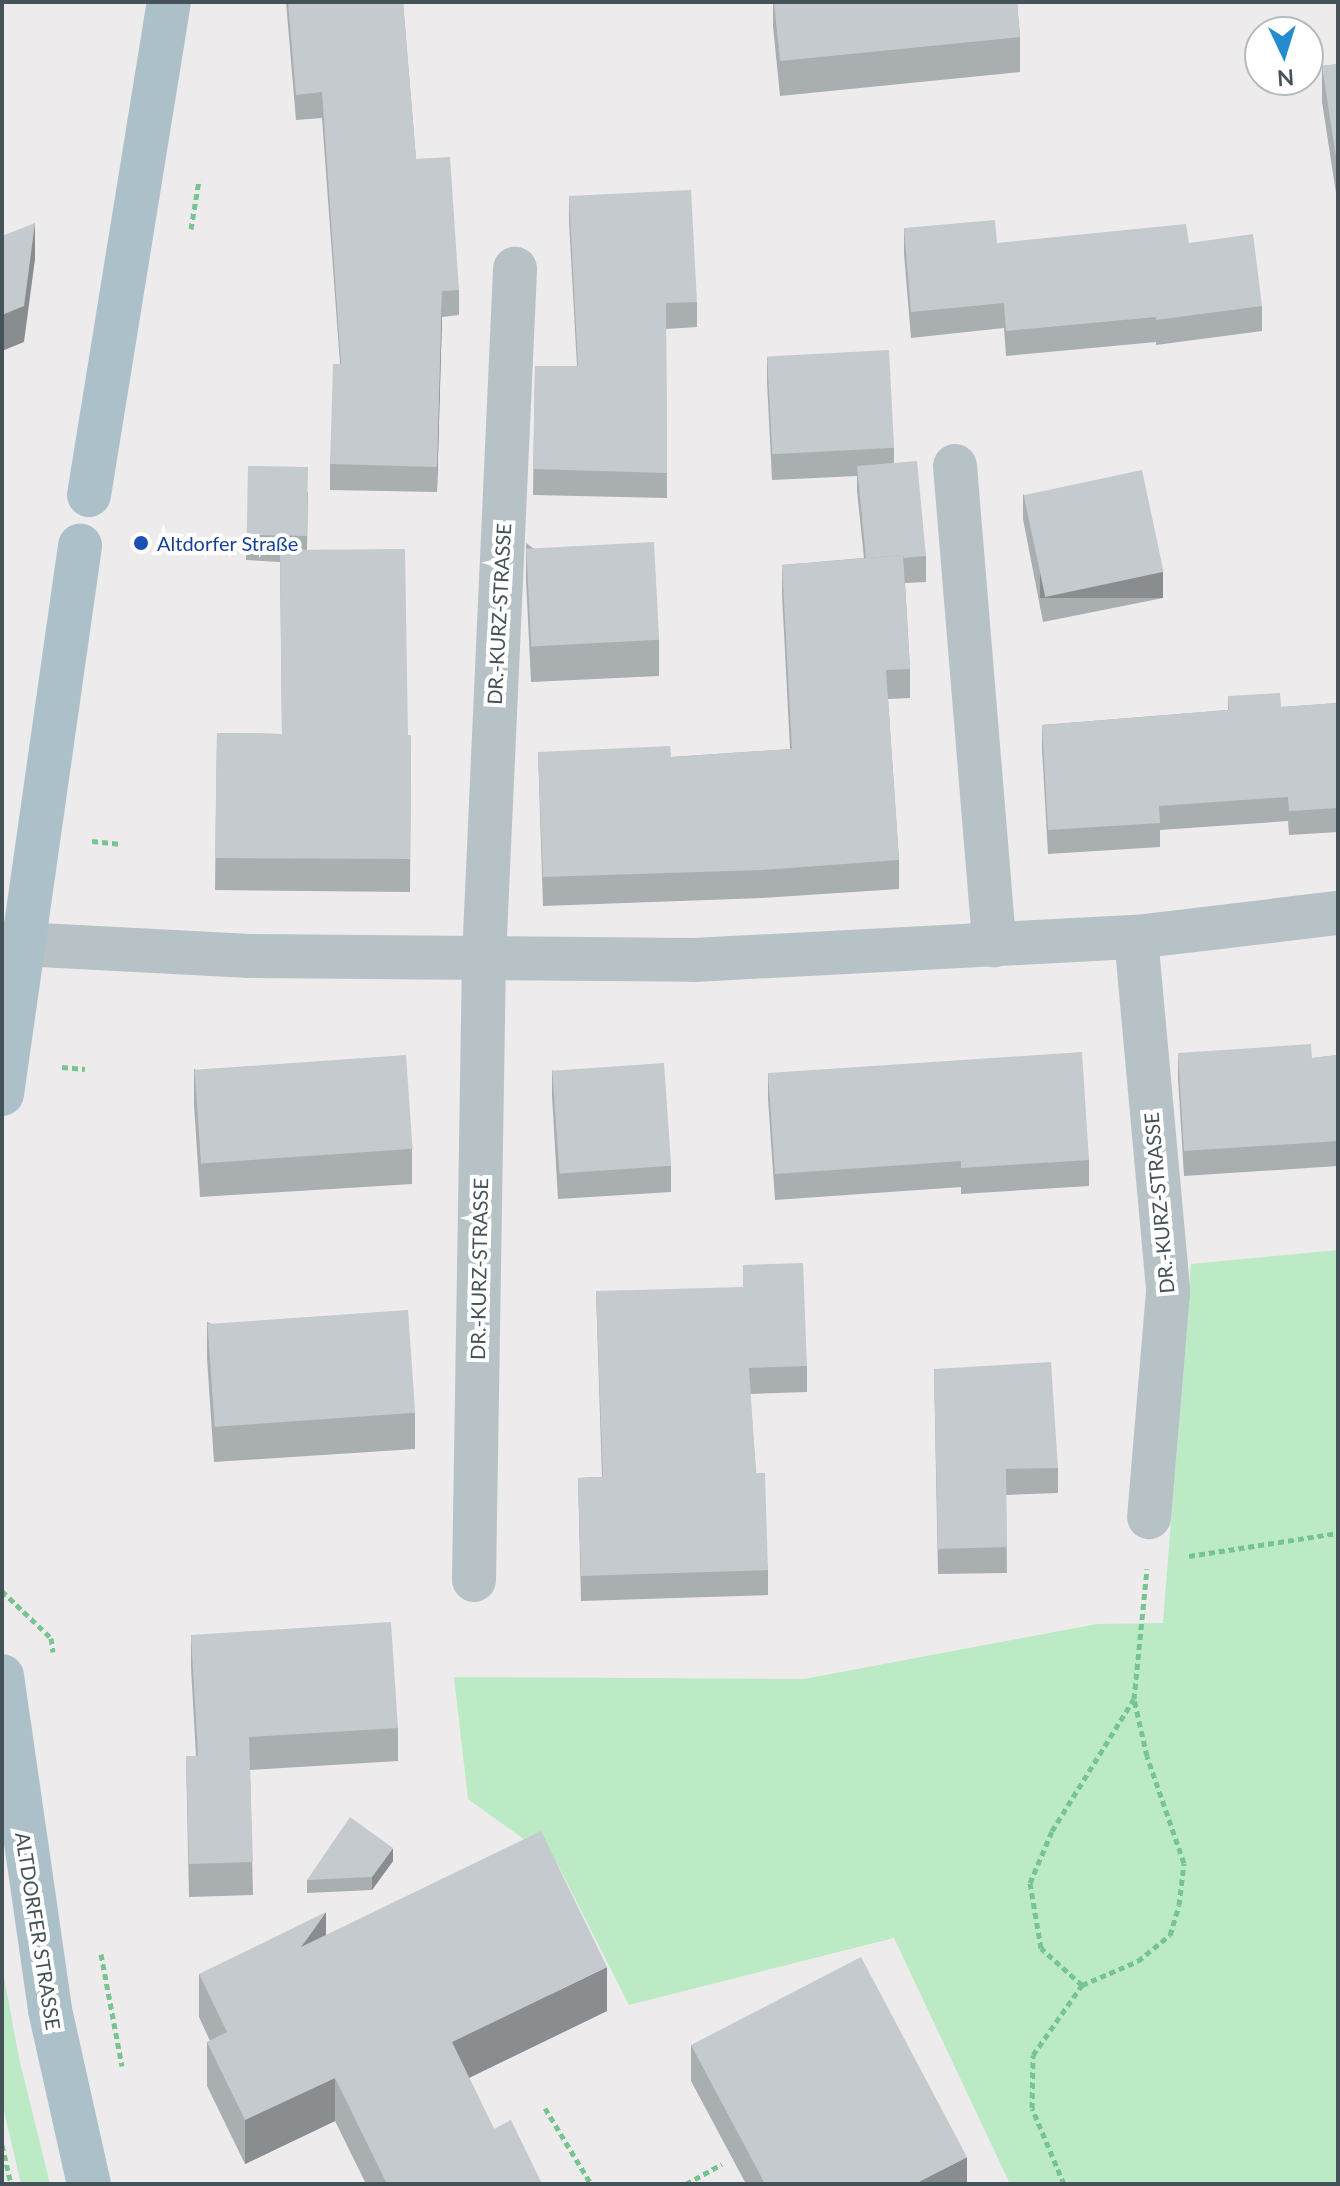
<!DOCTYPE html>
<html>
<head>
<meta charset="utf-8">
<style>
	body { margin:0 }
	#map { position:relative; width:1340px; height:2186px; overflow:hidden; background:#eeebec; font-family:Lato,sans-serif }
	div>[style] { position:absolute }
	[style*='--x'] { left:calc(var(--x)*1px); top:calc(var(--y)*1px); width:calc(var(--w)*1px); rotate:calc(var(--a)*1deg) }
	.green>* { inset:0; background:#bbeac5 }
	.path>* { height:5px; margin-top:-2.5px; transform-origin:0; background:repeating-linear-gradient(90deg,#76c591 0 6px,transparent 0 10px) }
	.minor>* { height:44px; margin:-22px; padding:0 22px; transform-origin:22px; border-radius:22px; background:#b7c2c7 }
	.major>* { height:44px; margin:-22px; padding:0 22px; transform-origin:22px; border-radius:22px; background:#acc0c9 }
	.wall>* { inset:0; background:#a9aeb1 }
	.shaded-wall>* { inset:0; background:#8a8d90; transform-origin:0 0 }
	.building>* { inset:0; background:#c5cace; transform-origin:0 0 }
	.dots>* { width:22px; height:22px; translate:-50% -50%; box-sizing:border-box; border:4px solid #fff; border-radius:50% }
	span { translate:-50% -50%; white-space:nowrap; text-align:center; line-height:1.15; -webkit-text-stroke:8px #fff; paint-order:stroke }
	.transit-label { font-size:20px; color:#164399 }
	.left { translate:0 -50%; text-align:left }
	.street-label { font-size:20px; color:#455257 }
	.frame { position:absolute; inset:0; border:4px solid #455257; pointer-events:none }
	.north { position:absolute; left:1244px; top:16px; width:80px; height:80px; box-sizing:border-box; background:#fff; border:2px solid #b5babc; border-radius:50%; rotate:176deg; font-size:22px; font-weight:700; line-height:32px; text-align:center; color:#455257 }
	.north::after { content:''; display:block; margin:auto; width:28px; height:36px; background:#258bcf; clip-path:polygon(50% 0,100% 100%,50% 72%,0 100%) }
</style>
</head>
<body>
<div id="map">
	<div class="green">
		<i style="clip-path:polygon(1338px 1250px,1338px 2184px,1010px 2184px,894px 1938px,629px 2005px,557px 1863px,468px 1799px,454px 1677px,804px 1679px,1097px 1624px,1163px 1623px,1191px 1264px)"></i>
		<i style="clip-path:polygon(2px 1966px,19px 2058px,50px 2184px,21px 2184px,7px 2124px,2px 2102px)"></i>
	</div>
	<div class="path">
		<i style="--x:191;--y:229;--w:50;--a:-80.7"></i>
		<i style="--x:92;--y:841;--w:27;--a:6"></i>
		<i style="--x:62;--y:1067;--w:23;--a:5"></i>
		<i style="--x:1189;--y:1556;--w:151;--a:-8.8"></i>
		<i style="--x:2;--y:1591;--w:68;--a:43.8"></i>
		<i style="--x:51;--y:1638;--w:14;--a:82"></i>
		<i style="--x:101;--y:1954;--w:114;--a:79.4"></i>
		<i style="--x:1082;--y:1985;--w:55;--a:-137.9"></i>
		<i style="--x:1041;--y:1948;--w:66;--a:-99.6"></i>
		<i style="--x:1030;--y:1883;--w:56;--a:-67.1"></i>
		<i style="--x:1052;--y:1831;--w:155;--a:-58.2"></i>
		<i style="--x:545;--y:2108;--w:89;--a:58.8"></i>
		<i style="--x:2;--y:2145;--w:40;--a:77"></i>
		<i style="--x:686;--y:2184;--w:41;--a:-29.1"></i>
		<i style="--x:1064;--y:2184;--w:82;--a:-112.8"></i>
		<i style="--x:1032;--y:2108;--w:53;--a:-88.9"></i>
		<i style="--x:1033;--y:2055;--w:85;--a:-55"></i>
		<i style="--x:1082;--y:1985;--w:61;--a:-23.2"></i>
		<i style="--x:1138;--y:1961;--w:41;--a:-39.1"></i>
		<i style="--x:1170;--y:1935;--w:31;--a:-73"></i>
		<i style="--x:1179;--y:1905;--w:42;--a:-83.2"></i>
		<i style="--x:1184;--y:1863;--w:113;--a:-109.1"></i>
		<i style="--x:1147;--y:1756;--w:58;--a:-102.8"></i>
		<i style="--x:1134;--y:1699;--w:131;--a:-84.3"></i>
	</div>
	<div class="minor">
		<i style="--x:955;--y:466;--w:481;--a:85.3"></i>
		<i style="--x:1136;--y:937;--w:356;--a:84.8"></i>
		<i style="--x:1168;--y:1292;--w:226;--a:94.8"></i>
		<i style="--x:2;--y:943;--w:248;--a:3"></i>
		<i style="--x:250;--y:956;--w:444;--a:0.5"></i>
		<i style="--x:694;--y:960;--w:443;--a:-3"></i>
		<i style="--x:1136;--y:937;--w:203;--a:-6.8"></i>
		<i style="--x:474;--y:1580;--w:622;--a:-89.08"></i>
		<i style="--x:484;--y:958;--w:690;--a:-87.42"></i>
	</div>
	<div class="major">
		<i style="--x:89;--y:495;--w:499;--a:-80.8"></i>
		<i style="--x:2;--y:1094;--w:554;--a:-81.9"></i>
		<i style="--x:2;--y:1676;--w:337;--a:81.8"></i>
		<i style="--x:50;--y:2010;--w:178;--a:77.4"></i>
	</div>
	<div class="wall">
		<i style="clip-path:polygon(286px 2px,403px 2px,416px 159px,459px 290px,459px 315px,442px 317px,437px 492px,330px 490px,330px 464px,340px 364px,322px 118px,296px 120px)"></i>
		<i style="clip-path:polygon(773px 2px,1017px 2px,1020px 37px,1020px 72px,780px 96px,773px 26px)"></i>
		<i style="clip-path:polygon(1338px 64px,1338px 206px,1322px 102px,1322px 66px)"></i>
		<i style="clip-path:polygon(569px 196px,697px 302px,697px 327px,666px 329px,667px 498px,533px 495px,535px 366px,577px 366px,569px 222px)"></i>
		<i style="clip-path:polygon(904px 228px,997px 243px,1189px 243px,1262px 306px,1262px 331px,1156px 345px,1156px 342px,1006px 356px,1004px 328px,911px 338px,904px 254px)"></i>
		<i style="clip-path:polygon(767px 357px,894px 448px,894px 463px,926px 556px,926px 582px,905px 583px,910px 669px,910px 698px,888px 699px,899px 860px,899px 889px,762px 898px,543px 906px,538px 752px,671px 757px,790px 749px,782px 594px,782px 565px,864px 558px,857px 491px,857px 476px,772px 480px,767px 382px)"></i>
		<i style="clip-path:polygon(308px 492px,307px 550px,408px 735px,411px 735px,410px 892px,215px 890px,217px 733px,282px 734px,280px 562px,246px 560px,246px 535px)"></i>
		<i style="clip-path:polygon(1023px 494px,1163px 598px,1043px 622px,1023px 519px)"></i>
		<i style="clip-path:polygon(526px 543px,659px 640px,659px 676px,531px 682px,526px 579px)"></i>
		<i style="clip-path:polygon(1228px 696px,1281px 707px,1338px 703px,1338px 832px,1289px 835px,1288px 821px,1160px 830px,1160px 847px,1048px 854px,1042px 749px,1042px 725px,1228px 710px)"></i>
		<i style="clip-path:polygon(1178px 1053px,1312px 1058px,1338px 1055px,1338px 1166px,1184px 1176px,1178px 1078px)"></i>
		<i style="clip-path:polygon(194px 1069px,412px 1149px,412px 1184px,200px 1197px,194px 1104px)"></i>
		<i style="clip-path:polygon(552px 1070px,671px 1166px,671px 1192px,558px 1199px,552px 1096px)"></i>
		<i style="clip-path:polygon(768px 1073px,1089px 1160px,1089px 1186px,961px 1194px,961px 1187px,775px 1200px,768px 1099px)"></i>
		<i style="clip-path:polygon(596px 1291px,807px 1366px,807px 1392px,750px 1394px,756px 1473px,768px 1570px,768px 1595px,581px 1601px,578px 1478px,602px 1477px)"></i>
		<i style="clip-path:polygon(207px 1322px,415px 1413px,415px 1449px,214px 1462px,207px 1358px)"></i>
		<i style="clip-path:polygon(934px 1369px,1058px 1468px,1058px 1493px,1006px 1495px,1007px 1573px,938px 1574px)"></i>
		<i style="clip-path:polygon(191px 1635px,398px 1728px,398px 1761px,250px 1770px,253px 1895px,189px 1897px,186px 1756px,196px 1756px,191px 1668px)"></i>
		<i style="clip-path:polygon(393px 1861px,372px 1890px,307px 1893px,307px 1880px)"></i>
		<i style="clip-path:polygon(326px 1935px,607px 2011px,469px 2078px,494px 2129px,542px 2184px,366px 2184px,335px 2121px,245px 2164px,207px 2086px,207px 2042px,210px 2041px,199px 2017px,199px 1974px)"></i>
		<i style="clip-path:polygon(691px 2045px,967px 2184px,746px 2184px,691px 2081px)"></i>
	</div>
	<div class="shaded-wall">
		<i style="clip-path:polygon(35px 223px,35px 259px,24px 342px,2px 351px,2px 315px)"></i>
		<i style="clip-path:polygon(442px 291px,442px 317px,437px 492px,437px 467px)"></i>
		<i style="left:1163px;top:572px;width:26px;height:123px;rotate:90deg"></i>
		<i style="clip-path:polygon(393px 1848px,393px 1861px,372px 1890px,372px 1877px)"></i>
		<i style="clip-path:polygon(326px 1912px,326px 1956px,301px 1947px)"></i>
		<i style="clip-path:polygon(607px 1967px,607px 2011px,452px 2086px,452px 2042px)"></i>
		<i style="clip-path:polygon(335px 2078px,335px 2121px,245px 2164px,245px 2120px)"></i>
		<i style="clip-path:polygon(967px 2157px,967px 2184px,915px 2184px)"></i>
	</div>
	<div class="building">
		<i style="clip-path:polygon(288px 2px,403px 2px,416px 159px,450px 157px,459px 290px,442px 291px,437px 467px,330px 464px,333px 364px,341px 364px,322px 92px,296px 95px)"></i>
		<i style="clip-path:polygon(774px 2px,1017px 2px,1020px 37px,780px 61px)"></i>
		<i style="clip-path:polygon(1338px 64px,1338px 170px,1322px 66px)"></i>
		<i style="clip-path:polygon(691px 190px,697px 302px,666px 303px,667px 473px,533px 469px,535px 366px,578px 366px,569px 196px)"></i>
		<i style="clip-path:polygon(995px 220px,997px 243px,1186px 224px,1189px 243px,1253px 234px,1262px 306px,1156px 320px,1156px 317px,1006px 331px,1004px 303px,911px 312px,904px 228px)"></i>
		<i style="clip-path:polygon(35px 223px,24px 306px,2px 315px,2px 236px)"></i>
		<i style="left:889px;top:350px;width:98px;height:122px;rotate:87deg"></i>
		<i style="clip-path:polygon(917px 461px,926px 556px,904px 558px,903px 555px,866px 558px,857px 466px)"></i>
		<i style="left:248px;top:466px;width:60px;height:69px;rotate:1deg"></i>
		<i style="left:1142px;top:470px;width:104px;height:121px;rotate:78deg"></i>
		<i style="left:654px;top:542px;width:98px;height:128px;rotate:87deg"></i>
		<i style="clip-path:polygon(405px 549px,408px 735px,411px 735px,410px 859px,215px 858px,217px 733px,282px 734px,280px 550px)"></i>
		<i style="clip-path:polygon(903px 555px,910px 669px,886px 670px,899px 860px,762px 870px,543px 877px,538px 752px,670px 746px,671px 757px,792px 749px,782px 565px)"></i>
		<i style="clip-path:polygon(1280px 693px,1281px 707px,1338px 703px,1338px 808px,1289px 811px,1288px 797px,1159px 806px,1160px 823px,1048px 830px,1042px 725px,1229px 710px,1228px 696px)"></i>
		<i style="clip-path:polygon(1311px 1044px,1312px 1058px,1338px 1055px,1338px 1141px,1184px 1151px,1178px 1053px)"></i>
		<i style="clip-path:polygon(1082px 1052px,1089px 1160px,961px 1168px,961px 1161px,775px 1174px,768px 1073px)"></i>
		<i style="left:406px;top:1055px;width:94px;height:212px;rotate:86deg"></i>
		<i style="left:664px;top:1063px;width:103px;height:112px;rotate:86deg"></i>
		<i style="clip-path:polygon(803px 1263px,807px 1366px,749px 1368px,756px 1473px,765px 1473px,768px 1570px,581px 1576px,578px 1478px,603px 1477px,596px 1291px,743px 1287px,743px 1265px)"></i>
		<i style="left:408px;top:1310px;width:103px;height:201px;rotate:86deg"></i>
		<i style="clip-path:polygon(1051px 1362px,1058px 1468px,1006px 1469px,1007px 1547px,938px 1549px,934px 1369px)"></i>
		<i style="clip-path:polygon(391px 1622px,398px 1728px,249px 1737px,253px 1862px,189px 1864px,186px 1756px,198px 1756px,191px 1635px)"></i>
		<i style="clip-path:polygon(350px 1817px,393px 1848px,372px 1877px,307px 1880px)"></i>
		<i style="clip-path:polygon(541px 1831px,607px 1967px,452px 2042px,494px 2129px,511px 2120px,542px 2184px,387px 2184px,335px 2078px,245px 2120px,207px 2042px,227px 2032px,199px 1974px,326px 1912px,301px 1947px)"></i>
		<i style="clip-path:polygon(861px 1957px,967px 2157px,915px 2184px,765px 2184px,691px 2045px)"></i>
	</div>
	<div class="dots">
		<i style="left:141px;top:543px;background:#1a4fb4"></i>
	</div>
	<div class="transit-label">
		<span class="left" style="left:157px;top:543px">Altdorfer Straße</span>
	</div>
	<div class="street-label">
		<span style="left:499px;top:614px;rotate:-87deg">DR.-KURZ-STRASSE</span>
		<span style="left:1159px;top:1203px;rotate:-95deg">DR.-KURZ-STRASSE</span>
		<span style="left:479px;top:1269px;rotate:-89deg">DR.-KURZ-STRASSE</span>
		<span style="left:38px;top:1931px;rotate:81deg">ALTDORFER STRASSE</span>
	</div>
	<div class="frame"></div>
	<div class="north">N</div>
</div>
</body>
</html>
